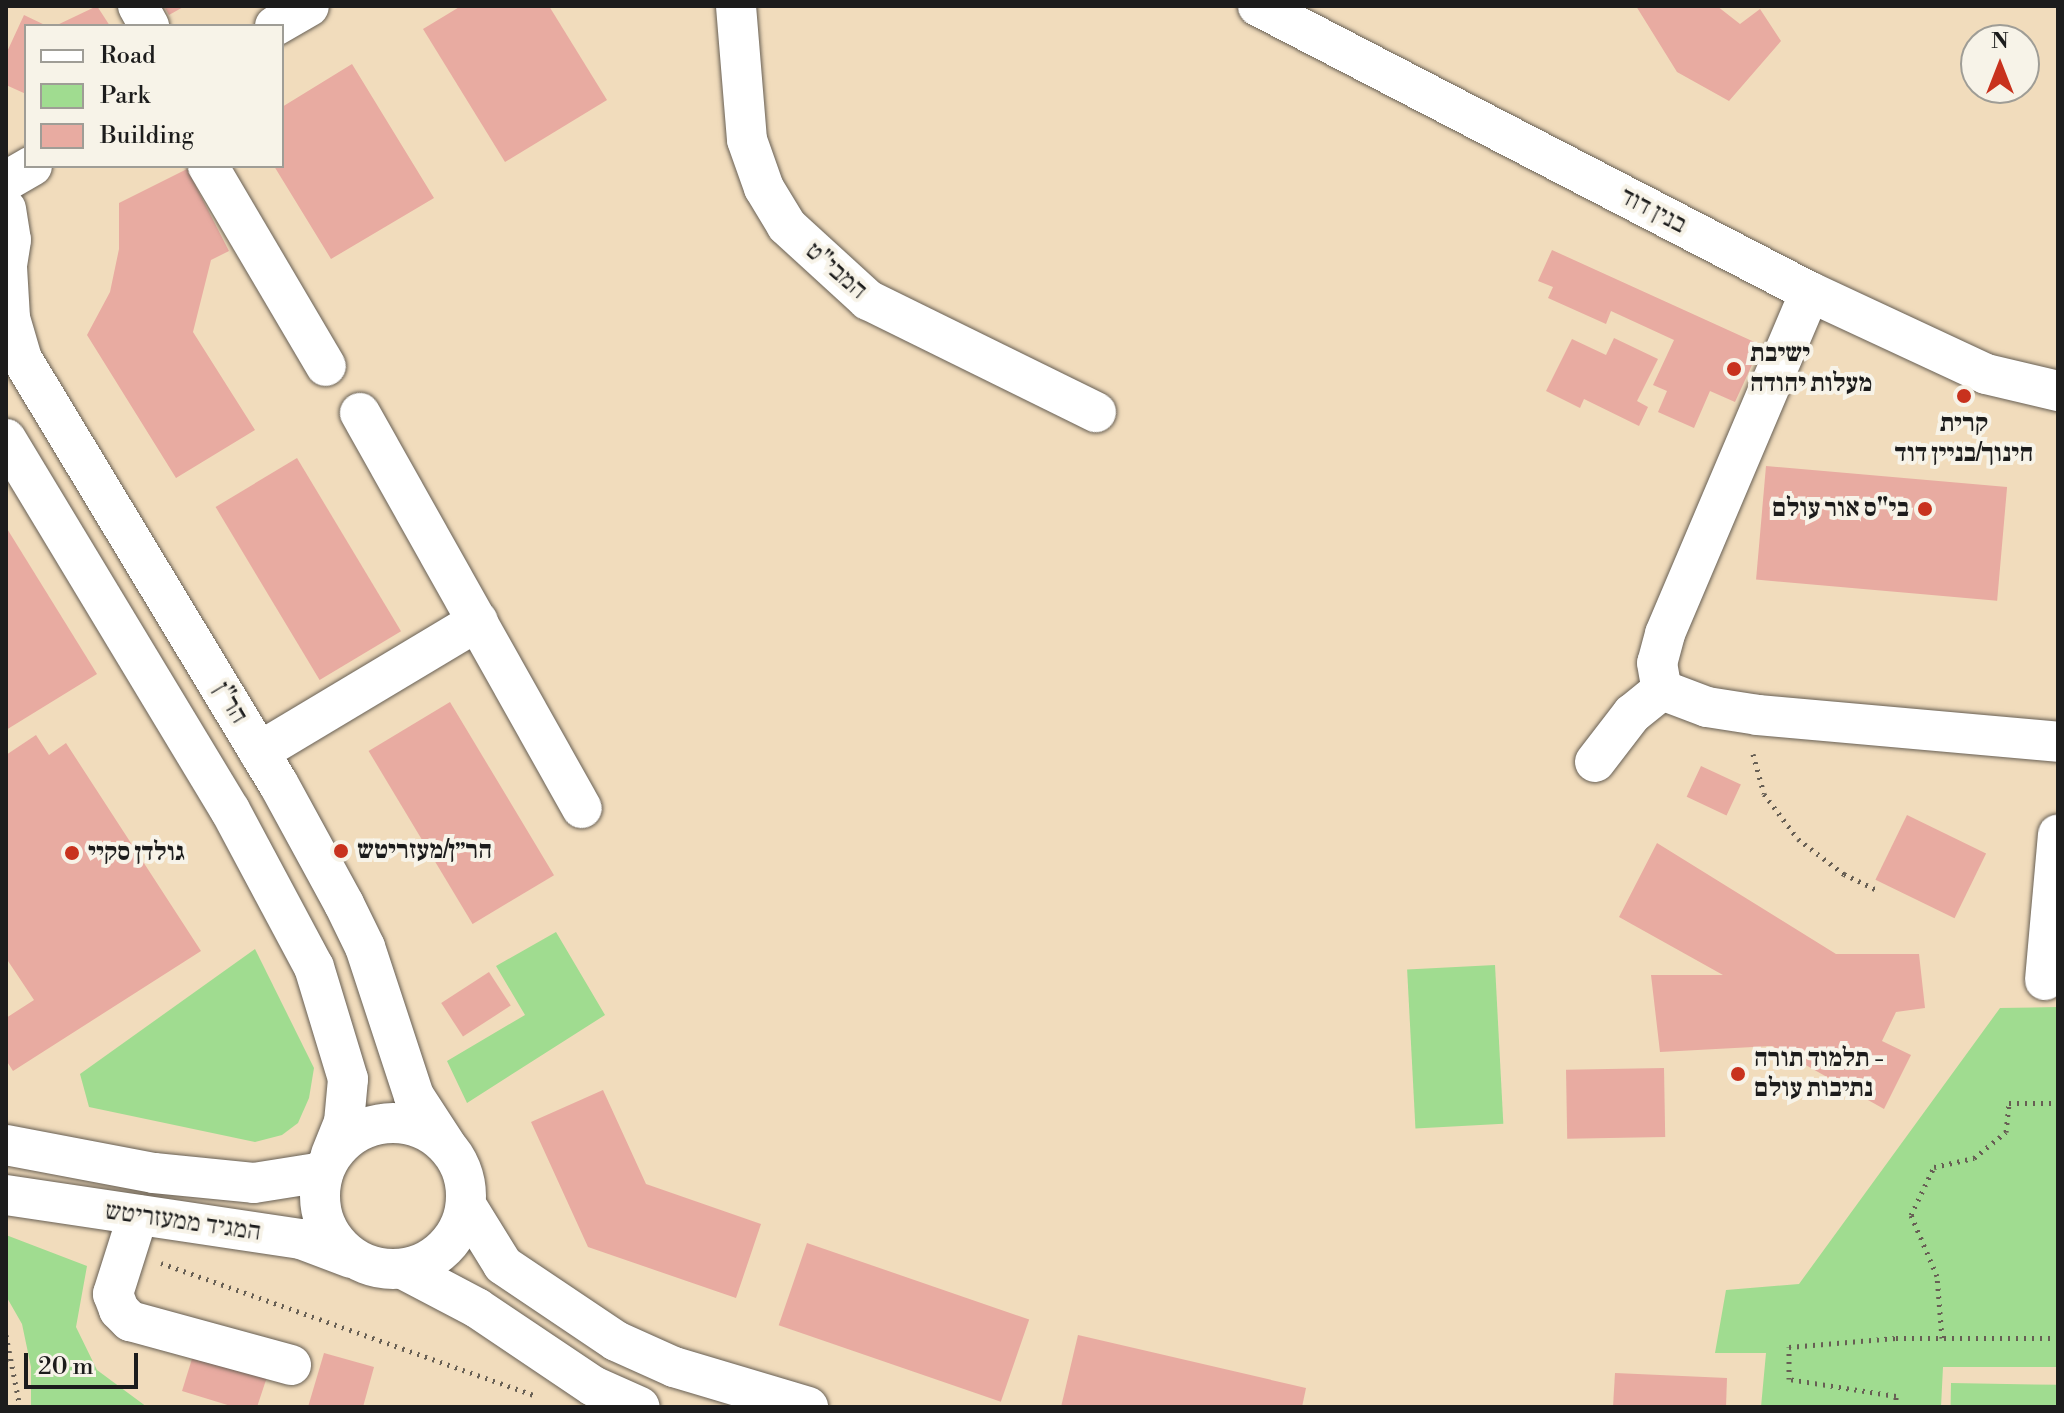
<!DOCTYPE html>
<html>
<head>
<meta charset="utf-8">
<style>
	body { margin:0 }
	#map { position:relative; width:2064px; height:1413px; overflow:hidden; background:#f1dcbc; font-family:"Libre Bodoni","Frank Ruhl Libre",serif }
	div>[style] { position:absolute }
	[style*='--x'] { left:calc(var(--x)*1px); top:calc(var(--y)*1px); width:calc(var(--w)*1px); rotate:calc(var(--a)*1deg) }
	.green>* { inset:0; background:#a0dc90; transform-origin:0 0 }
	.building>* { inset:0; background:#e8aba1; transform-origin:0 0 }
	.path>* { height:5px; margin-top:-2.5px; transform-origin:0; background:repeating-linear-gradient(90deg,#675f54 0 2px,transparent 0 8px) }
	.roads { filter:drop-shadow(0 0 2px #675f54) drop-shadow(0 0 2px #675f54) }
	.minor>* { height:40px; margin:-20px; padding:0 20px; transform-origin:20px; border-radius:20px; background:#fff }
	.minor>.ring { margin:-20px; padding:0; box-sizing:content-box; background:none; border:40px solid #fff; border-radius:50% }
	.dots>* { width:22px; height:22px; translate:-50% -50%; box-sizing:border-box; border:4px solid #f7f3e8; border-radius:50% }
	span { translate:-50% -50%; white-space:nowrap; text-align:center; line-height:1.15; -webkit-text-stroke:8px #f7f3e8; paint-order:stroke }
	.street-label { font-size:26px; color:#1c1c1c }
	.poi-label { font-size:26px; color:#1c1c1c; font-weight:700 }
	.left { translate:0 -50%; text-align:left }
	.right { translate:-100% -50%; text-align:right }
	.frame { position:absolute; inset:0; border:8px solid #1c1c1c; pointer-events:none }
	.legend { position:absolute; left:24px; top:24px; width:260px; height:144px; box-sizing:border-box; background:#f7f3e8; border:2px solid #9f9d96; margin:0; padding:10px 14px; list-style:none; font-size:24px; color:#1c1c1c }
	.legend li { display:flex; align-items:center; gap:16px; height:40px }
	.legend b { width:40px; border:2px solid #9f9d96 }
	.north { position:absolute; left:1960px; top:24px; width:80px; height:80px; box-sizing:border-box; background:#f7f3e8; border:2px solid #9f9d96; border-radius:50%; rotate:0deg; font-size:22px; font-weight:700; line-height:32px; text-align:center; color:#1c1c1c }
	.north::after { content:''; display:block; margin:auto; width:28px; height:36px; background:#c8321e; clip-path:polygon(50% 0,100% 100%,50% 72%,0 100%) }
	.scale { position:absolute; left:24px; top:1353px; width:114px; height:36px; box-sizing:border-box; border:4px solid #1c1c1c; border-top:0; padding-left:10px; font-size:24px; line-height:28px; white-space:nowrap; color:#1c1c1c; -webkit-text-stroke:6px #f7f3e8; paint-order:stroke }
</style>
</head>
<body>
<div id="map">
	<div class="green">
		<i style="clip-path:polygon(556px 932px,605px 1015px,467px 1103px,447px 1061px,525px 1015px,496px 966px)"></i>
		<i style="clip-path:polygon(255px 949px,314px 1068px,309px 1098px,298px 1123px,282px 1135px,255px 1142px,89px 1107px,80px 1074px)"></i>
		<i style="left:1495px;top:965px;width:159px;height:88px;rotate:87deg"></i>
		<i style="clip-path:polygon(2058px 1007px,2058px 1367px,1943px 1367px,1941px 1407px,1761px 1407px,1766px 1353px,1715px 1353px,1726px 1290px,1799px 1284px,2000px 1008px)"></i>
		<i style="clip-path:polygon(6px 1235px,87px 1266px,76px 1327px,97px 1370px,147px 1407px,31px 1407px,31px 1367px,22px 1324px,6px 1296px)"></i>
		<i style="left:1951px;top:1383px;width:107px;height:24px;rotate:1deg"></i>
	</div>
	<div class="building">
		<i style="clip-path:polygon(97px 6px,110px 26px,55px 26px)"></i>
		<i style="clip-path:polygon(164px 6px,185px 6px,169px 15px)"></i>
		<i style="clip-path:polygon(461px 6px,549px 6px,607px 100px,505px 162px,423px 29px)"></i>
		<i style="clip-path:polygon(1636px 6px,1717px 6px,1740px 24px,1760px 9px,1781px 41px,1729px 101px,1677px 72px)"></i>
		<i style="clip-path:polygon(24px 15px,47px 26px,26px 26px,26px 94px,6px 85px,6px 54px)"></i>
		<i style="clip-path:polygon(352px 64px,434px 198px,331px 259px,274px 166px,282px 166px,282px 107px)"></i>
		<i style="clip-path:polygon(187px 169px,229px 251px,211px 260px,193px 332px,255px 430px,176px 478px,87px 335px,110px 292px,119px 249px,119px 203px)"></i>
		<i style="clip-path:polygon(1552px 250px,1761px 345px,1735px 402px,1710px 391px,1694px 428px,1658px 412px,1667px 391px,1653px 385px,1674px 340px,1611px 311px,1606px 324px,1548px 298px,1553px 287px,1538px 281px)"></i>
		<i style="clip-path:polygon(1614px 338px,1658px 359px,1637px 401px,1648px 407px,1639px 426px,1584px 399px,1580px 408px,1546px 391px,1572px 339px,1606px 355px)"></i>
		<i style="left:297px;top:458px;width:202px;height:95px;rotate:59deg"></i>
		<i style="left:1766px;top:466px;width:242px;height:114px;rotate:5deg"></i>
		<i style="clip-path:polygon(6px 527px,97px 674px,6px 730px)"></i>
		<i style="left:450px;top:702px;width:202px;height:95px;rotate:59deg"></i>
		<i style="clip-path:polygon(36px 735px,49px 755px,66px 743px,201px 951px,13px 1071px,6px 1060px,6px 1018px,34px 1000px,6px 958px,6px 755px)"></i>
		<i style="left:1701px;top:766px;width:44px;height:34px;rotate:25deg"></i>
		<i style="left:1907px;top:815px;width:88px;height:72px;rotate:26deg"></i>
		<i style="clip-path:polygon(1657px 843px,1836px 954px,1919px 954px,1925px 1008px,1896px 1012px,1882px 1041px,1911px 1055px,1884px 1109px,1772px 1046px,1660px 1052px,1651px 975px,1723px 975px,1619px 917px)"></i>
		<i style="left:489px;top:972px;width:40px;height:57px;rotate:57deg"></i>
		<i style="left:1664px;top:1068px;width:69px;height:98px;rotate:89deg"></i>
		<i style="clip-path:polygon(603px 1090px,646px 1184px,761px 1224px,736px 1298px,588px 1247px,531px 1122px)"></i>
		<i style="left:807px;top:1243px;width:235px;height:87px;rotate:19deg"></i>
		<i style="clip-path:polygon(1078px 1335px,1306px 1388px,1302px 1407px,1061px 1407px)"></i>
		<i style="clip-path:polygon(195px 1349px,269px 1371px,257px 1407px,234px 1407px,182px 1391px)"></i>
		<i style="clip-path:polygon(324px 1353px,374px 1367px,363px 1407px,308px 1407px)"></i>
		<i style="clip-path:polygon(1615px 1373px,1727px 1378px,1726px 1407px,1613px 1407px)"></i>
	</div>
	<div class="path">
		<i style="--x:1753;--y:754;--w:41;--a:74.6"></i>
		<i style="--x:1764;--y:794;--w:56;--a:52.9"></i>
		<i style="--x:1798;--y:839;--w:58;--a:37.3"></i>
		<i style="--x:1844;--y:874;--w:39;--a:26"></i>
		<i style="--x:161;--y:1263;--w:395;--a:19.5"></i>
		<i style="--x:6;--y:1335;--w:73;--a:79"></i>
		<i style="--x:1942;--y:1338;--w:62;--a:-94.6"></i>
		<i style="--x:1937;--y:1276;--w:66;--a:-113.1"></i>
		<i style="--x:1911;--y:1215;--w:53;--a:-64.4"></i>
		<i style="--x:1934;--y:1167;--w:41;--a:-12.7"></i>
		<i style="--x:1974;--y:1158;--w:41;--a:-39.1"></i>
		<i style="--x:2006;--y:1132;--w:29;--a:-84"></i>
		<i style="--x:2009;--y:1103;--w:49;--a:0"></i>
		<i style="--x:1896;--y:1407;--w:11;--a:-90"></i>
		<i style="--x:1896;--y:1396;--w:108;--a:-171"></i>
		<i style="--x:1789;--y:1379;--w:32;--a:-90"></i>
		<i style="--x:1789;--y:1347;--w:107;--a:-4.8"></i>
		<i style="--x:1896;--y:1338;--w:156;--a:0"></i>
	</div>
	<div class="roads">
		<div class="minor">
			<i style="--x:138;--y:6;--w:23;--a:61"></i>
			<i style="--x:736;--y:6;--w:134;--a:85.3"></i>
			<i style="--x:747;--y:140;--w:51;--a:70.5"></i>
			<i style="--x:764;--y:188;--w:44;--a:58.8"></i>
			<i style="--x:787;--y:226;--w:110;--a:42.4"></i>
			<i style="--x:868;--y:300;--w:254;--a:26.2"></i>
			<i style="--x:1258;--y:6;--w:622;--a:27.39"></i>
			<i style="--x:1810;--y:292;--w:194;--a:25"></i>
			<i style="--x:1986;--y:374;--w:74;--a:13.3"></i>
			<i style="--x:275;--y:26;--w:39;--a:-30"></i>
			<i style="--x:208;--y:166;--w:232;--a:59.5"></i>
			<i style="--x:6;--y:181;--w:30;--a:-30"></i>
			<i style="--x:6;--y:209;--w:31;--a:81"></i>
			<i style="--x:11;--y:240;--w:31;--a:99"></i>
			<i style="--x:7;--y:267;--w:51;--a:86.6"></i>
			<i style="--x:10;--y:318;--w:43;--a:73.7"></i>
			<i style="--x:22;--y:359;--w:495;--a:58.9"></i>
			<i style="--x:278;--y:783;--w:138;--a:61.4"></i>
			<i style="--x:344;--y:904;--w:48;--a:64"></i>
			<i style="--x:365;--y:947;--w:157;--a:71.8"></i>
			<i style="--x:414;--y:1096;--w:59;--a:56.9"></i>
			<i style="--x:1810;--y:292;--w:371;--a:113"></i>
			<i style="--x:1665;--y:634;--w:30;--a:105"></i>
			<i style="--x:1657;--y:663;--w:27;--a:80"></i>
			<i style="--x:1662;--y:690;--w:48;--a:20.7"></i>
			<i style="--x:1707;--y:707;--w:52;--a:8.9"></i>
			<i style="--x:1758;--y:715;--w:301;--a:5.1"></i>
			<i style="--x:360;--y:413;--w:453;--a:60.7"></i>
			<i style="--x:6;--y:439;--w:433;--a:58.9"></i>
			<i style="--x:230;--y:810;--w:178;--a:61.9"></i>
			<i style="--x:314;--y:967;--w:117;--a:73.1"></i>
			<i style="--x:348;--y:1079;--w:43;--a:95.3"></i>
			<i style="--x:344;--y:1122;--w:35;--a:112"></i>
			<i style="--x:259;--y:752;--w:255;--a:-30.9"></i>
			<i style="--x:1595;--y:762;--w:61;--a:-52.4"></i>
			<i style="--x:1632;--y:714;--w:38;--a:-39"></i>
			<i style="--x:2045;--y:980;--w:146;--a:-84.9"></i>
			<i class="ring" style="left:320px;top:1123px;width:106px;height:106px"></i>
			<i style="--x:6;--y:1145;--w:151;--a:10.7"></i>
			<i style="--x:154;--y:1173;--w:100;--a:5.7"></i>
			<i style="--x:254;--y:1183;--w:70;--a:-9.1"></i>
			<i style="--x:6;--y:1195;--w:298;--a:8.5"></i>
			<i style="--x:301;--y:1239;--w:53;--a:20.8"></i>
			<i style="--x:466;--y:1205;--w:70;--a:58.3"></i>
			<i style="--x:503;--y:1265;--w:136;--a:33.9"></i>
			<i style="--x:616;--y:1341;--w:64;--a:24.1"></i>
			<i style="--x:674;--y:1367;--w:140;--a:16.6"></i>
			<i style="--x:138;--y:1215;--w:83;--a:107.6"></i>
			<i style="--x:113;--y:1294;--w:17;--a:69"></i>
			<i style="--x:119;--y:1310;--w:16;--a:45"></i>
			<i style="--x:130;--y:1321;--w:167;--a:15.3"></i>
			<i style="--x:403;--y:1269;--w:84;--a:27.8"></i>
			<i style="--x:477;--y:1308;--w:140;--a:33.9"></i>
			<i style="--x:593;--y:1386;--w:51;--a:24.1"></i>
		</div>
	</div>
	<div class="dots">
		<i style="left:1734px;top:369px;background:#c8321e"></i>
		<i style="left:1964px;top:396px;background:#c8321e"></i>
		<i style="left:1925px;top:509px;background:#c8321e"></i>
		<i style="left:341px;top:851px;background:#c8321e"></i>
		<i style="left:72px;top:853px;background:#c8321e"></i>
		<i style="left:1738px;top:1074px;background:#c8321e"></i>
	</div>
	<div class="street-label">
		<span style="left:1653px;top:211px;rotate:27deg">בנין דוד</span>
		<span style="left:836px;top:271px;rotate:41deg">המבי"ט</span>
		<span style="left:230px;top:703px;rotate:59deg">הר"ן</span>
		<span style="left:183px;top:1222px;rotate:8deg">המגיד ממעזריטש</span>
	</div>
	<div class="poi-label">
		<span class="left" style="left:1750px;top:369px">ישיבת<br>מעלות יהודה</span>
		<span style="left:1964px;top:439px">קרית<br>חינוך/בניין דוד</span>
		<span class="right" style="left:1909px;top:509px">בי"ס אור עולם</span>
		<span class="left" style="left:357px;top:851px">הר״ן/מעזריטש</span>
		<span class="left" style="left:88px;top:853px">גולדן סקיי</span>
		<span class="left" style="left:1754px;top:1074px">תלמוד תורה -<br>נתיבות עולם</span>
	</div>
	<div class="frame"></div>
	<ul class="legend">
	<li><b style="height:10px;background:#fff"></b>Road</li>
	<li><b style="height:22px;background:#a0dc90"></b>Park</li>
	<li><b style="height:22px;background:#e8aba1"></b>Building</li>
	</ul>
	<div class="north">N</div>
	<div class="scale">20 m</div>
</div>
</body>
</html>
